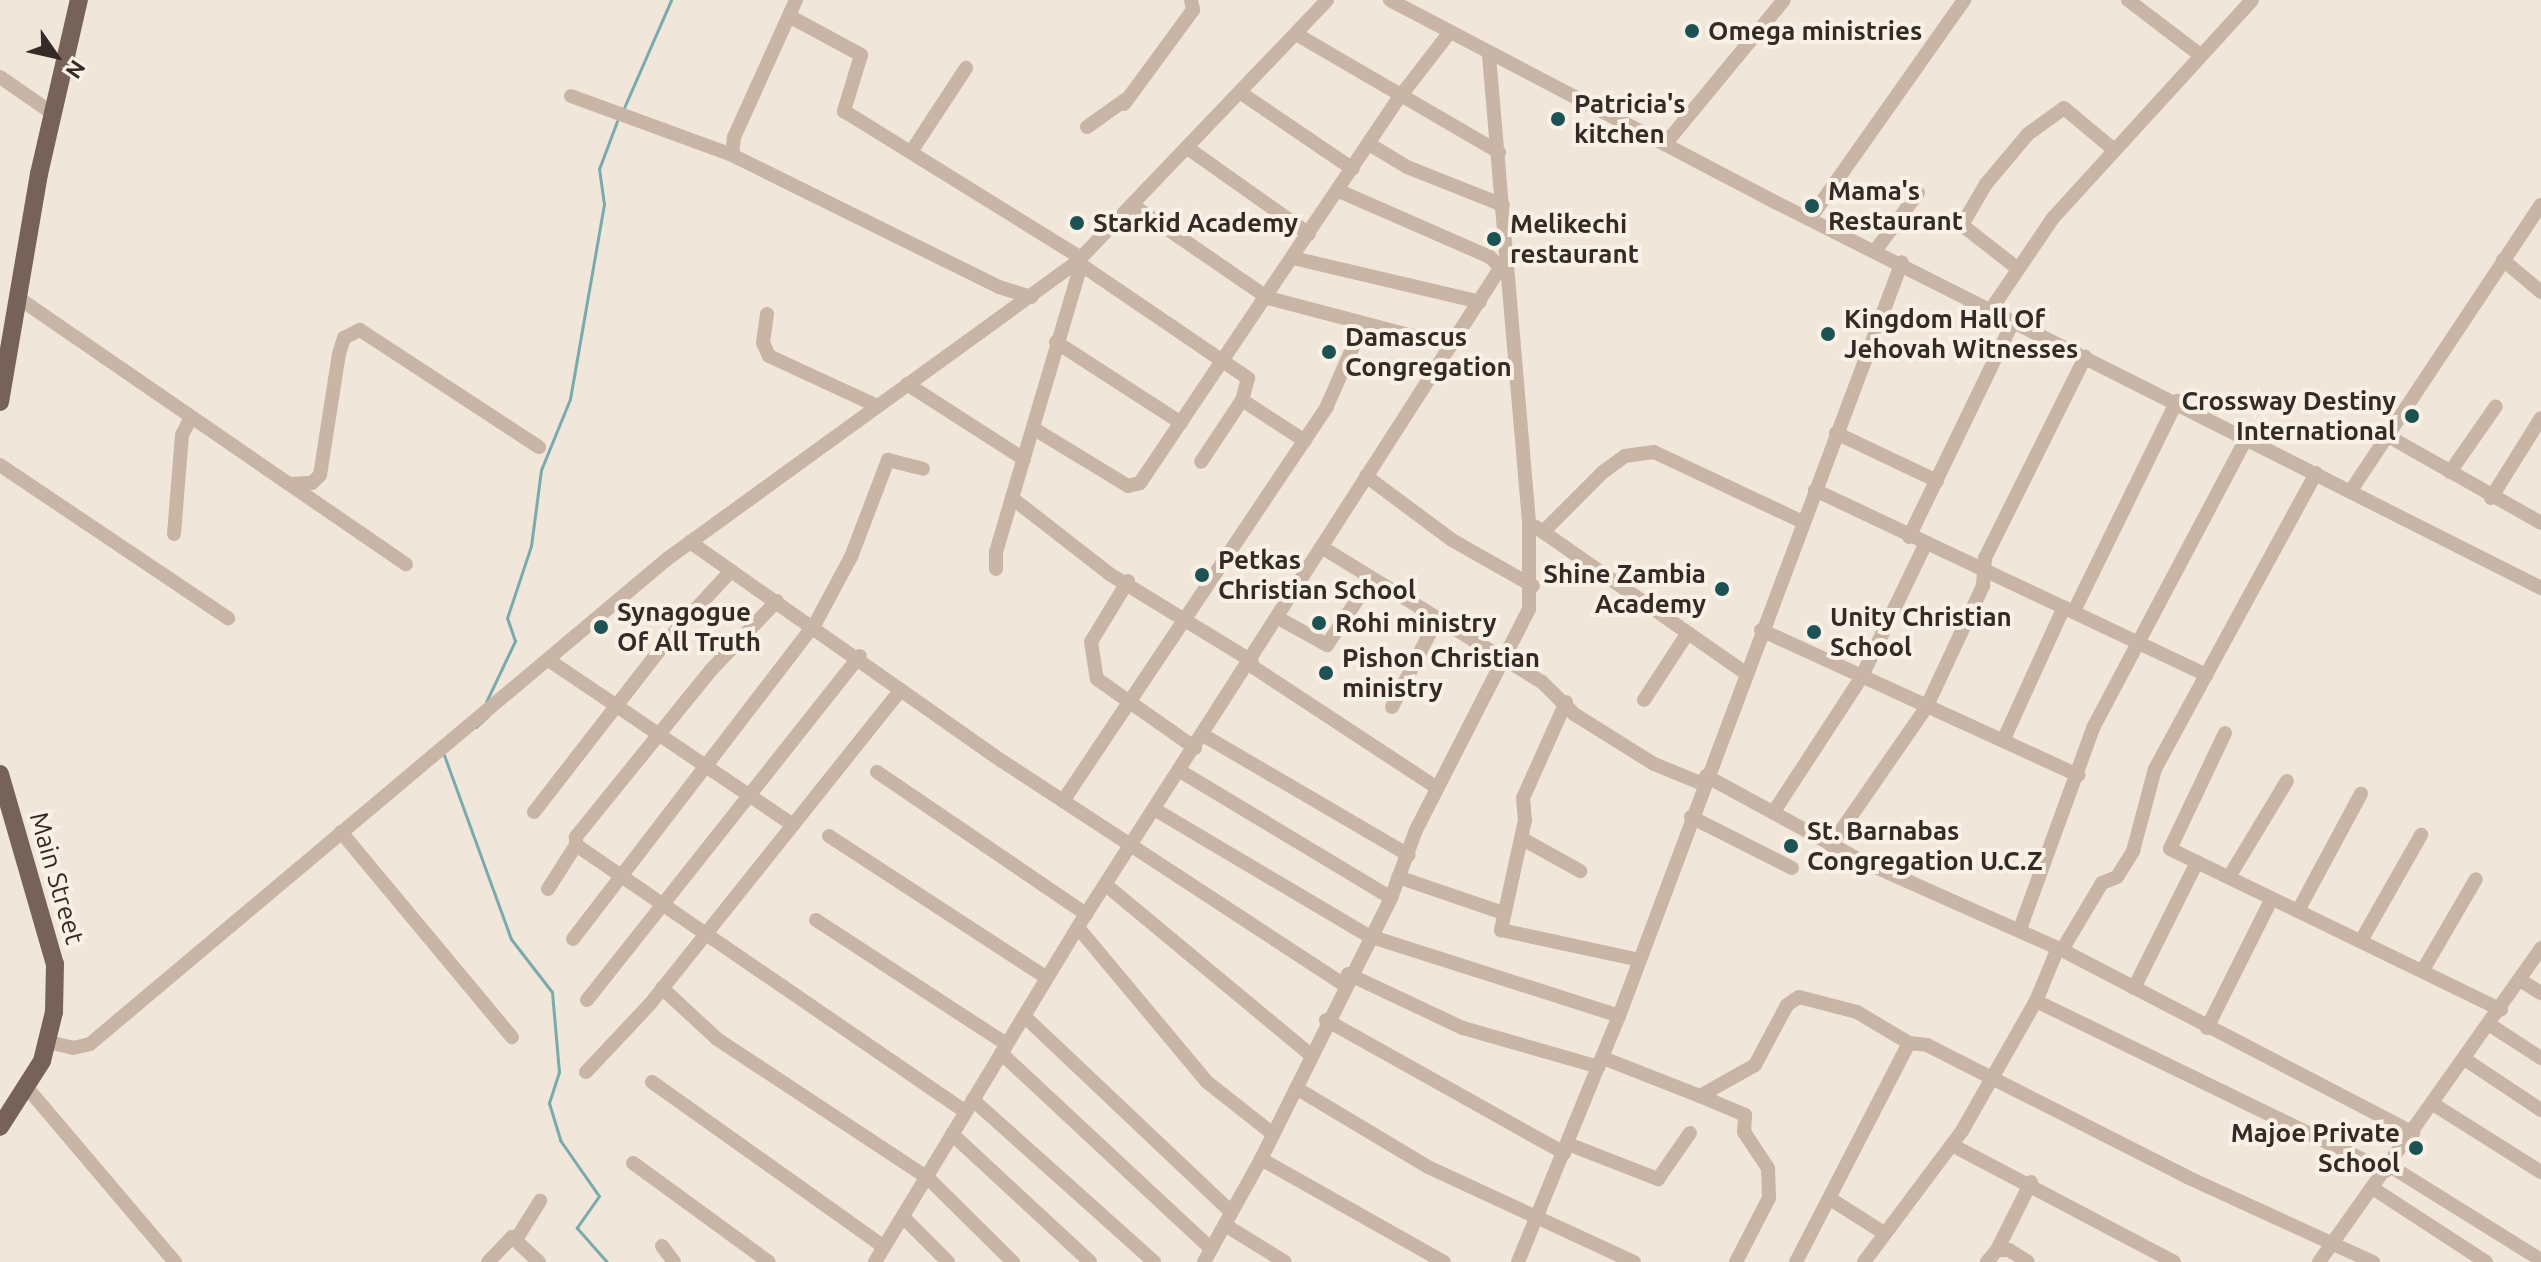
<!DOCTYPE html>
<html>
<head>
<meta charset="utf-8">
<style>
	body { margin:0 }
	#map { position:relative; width:2541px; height:1262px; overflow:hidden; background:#f1e6da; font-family:Ubuntu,sans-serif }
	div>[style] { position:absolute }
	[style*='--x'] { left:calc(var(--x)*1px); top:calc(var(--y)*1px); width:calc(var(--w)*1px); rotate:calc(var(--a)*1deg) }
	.stream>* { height:3px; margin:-1.5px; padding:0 1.5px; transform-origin:1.5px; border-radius:1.5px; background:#79abad }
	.minor>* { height:14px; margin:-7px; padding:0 7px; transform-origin:7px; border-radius:7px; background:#c8b5a6 }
	.major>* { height:18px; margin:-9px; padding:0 9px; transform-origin:9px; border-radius:9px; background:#766258 }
	.dots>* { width:22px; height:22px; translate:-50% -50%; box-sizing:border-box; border:4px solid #f9f0e6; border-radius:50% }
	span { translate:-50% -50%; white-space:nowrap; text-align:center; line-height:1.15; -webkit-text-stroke:8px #f9f0e6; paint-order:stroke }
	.poi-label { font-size:26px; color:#342b27; font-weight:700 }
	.left { translate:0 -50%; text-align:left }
	.right { translate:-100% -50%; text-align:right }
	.street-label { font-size:26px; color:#342b27 }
	.north { position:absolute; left:16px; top:16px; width:80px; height:80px; -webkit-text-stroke:6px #f9f0e6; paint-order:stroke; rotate:124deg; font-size:22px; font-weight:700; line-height:32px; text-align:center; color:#342b27 }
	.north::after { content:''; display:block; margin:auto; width:28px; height:36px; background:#342b27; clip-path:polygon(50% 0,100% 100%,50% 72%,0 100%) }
</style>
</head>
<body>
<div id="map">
	<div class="stream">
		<i style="--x:623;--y:110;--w:120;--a:-66.4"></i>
		<i style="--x:486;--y:702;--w:68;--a:-64.6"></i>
		<i style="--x:515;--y:641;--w:24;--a:-109"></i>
		<i style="--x:507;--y:618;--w:76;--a:-71.6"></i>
		<i style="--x:531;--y:546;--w:77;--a:-82.5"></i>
		<i style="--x:541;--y:470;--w:77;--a:-67.8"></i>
		<i style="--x:570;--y:399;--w:198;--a:-80.1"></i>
		<i style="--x:604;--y:204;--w:35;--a:-98"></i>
		<i style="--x:599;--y:169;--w:51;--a:-69.4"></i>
		<i style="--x:476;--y:727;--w:16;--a:-43"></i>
		<i style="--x:444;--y:755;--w:196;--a:70"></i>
		<i style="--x:511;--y:939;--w:67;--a:52.3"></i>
		<i style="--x:552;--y:992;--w:80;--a:85"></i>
		<i style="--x:559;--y:1072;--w:33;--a:108"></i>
		<i style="--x:549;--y:1103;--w:39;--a:73"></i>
		<i style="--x:560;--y:1140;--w:68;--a:55.1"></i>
		<i style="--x:599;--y:1196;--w:39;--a:125"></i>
		<i style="--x:577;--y:1228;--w:45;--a:48.6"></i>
	</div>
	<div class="minor">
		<i style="--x:796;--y:0;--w:150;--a:114.3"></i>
		<i style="--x:734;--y:137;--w:18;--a:96"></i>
		<i style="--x:732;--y:155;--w:298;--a:26.3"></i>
		<i style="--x:999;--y:287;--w:34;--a:17"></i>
		<i style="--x:1390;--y:0;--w:437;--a:27.7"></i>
		<i style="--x:1777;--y:203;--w:856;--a:26.74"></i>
		<i style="--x:2128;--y:0;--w:89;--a:37.3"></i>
		<i style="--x:789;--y:16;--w:82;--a:28.4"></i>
		<i style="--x:861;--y:55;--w:59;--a:106.9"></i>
		<i style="--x:844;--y:111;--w:279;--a:31.8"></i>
		<i style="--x:1296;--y:34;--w:235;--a:30.2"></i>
		<i style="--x:0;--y:77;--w:63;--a:34.7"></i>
		<i style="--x:1241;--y:93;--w:135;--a:34.2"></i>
		<i style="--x:571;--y:96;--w:171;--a:20.1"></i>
		<i style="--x:1124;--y:104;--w:117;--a:-53.7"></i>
		<i style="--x:1193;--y:10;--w:10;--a:-101"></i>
		<i style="--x:1087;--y:127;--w:47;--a:-35.4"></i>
		<i style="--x:1666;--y:143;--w:185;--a:-50.5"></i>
		<i style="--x:1369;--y:144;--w:44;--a:31.2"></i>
		<i style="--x:1407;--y:167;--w:103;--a:21.6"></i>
		<i style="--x:913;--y:149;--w:97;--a:-56.8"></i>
		<i style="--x:1189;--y:149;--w:147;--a:35.3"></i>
		<i style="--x:1339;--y:191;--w:165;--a:23.6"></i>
		<i style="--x:1490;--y:257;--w:16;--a:45"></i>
		<i style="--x:1134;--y:206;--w:163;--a:34.5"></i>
		<i style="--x:1268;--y:298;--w:189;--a:14.7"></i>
		<i style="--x:1811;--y:217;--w:266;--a:-54.8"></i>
		<i style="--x:1875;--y:251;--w:72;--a:-53.4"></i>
		<i style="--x:1293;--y:258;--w:192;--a:13.2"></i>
		<i style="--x:2503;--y:260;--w:50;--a:40.1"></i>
		<i style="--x:1077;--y:262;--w:207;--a:34.2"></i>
		<i style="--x:1248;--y:378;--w:23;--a:105"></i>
		<i style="--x:1242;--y:400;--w:74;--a:123.5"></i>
		<i style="--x:2017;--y:268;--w:70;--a:-142"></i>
		<i style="--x:1962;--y:225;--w:48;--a:-59.7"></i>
		<i style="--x:1986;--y:184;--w:65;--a:-50"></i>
		<i style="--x:2028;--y:134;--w:44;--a:-35.8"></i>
		<i style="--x:2064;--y:108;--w:64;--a:39.9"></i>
		<i style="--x:17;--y:297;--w:472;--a:34.5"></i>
		<i style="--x:1990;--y:311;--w:112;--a:-55.9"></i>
		<i style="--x:2053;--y:218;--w:295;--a:-47.6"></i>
		<i style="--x:767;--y:314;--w:29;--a:98"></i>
		<i style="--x:763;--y:343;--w:14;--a:65"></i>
		<i style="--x:769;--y:356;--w:117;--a:24.8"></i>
		<i style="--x:1056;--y:342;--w:149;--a:32.9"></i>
		<i style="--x:907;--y:384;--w:139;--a:32.7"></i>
		<i style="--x:1242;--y:400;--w:75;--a:33.1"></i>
		<i style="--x:1036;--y:430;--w:108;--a:31.3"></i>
		<i style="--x:1128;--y:486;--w:12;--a:-14"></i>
		<i style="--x:1140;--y:483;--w:464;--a:-56.1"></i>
		<i style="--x:1399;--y:98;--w:83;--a:-52.3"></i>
		<i style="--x:1836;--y:433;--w:112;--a:25.4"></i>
		<i style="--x:2388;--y:436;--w:176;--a:29.6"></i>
		<i style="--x:0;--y:465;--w:275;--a:33.9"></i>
		<i style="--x:2450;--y:472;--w:80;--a:-55.1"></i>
		<i style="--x:1366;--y:476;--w:107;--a:36.7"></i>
		<i style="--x:1452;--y:540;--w:93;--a:29.6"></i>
		<i style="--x:290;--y:484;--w:22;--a:-3"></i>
		<i style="--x:312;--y:483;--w:11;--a:-45"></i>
		<i style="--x:320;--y:475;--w:122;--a:-81.1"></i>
		<i style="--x:339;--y:354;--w:17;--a:-73"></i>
		<i style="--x:344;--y:338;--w:18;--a:-27"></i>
		<i style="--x:360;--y:330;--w:214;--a:33.2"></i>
		<i style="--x:2352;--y:489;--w:341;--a:-56.4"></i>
		<i style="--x:1815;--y:490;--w:433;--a:25.3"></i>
		<i style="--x:2206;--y:675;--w:230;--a:-61.4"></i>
		<i style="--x:1012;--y:498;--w:125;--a:37.9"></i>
		<i style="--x:1111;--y:575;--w:165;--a:31.4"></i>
		<i style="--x:2491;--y:498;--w:94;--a:-58"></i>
		<i style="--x:1536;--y:527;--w:254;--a:34.9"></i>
		<i style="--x:1543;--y:532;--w:85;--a:-45"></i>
		<i style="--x:1603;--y:472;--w:27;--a:-36"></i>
		<i style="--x:1625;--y:456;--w:29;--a:-8"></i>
		<i style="--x:1654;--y:452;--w:165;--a:25.2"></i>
		<i style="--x:174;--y:534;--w:99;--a:-85.4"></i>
		<i style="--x:182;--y:435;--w:18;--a:-63"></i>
		<i style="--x:1909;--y:537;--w:239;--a:-64.2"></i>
		<i style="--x:690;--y:542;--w:381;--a:35.1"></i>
		<i style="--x:1002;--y:761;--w:407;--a:33.2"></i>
		<i style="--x:1323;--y:548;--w:257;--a:31.5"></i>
		<i style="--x:1542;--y:682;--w:45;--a:45"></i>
		<i style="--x:1574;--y:714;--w:94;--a:32"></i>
		<i style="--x:1654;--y:764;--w:53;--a:22.2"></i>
		<i style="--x:996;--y:569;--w:17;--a:-90"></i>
		<i style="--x:996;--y:552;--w:299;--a:-73.5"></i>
		<i style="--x:1128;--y:581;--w:71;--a:121.2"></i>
		<i style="--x:1091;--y:642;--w:37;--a:81"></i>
		<i style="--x:1097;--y:679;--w:120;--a:35.1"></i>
		<i style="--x:777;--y:601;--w:95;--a:133.7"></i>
		<i style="--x:711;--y:670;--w:215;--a:129"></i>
		<i style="--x:576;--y:837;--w:8;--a:90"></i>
		<i style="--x:576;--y:845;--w:471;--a:34.4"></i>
		<i style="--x:2074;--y:611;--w:234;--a:-63.9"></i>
		<i style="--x:1280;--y:619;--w:54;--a:29"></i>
		<i style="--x:1327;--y:645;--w:79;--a:-56.3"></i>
		<i style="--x:1761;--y:630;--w:349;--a:24.6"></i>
		<i style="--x:550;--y:661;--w:293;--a:34"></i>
		<i style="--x:1250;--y:665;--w:224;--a:33.3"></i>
		<i style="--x:1644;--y:700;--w:79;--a:-56.9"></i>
		<i style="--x:1566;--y:702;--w:105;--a:114.1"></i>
		<i style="--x:1523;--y:798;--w:22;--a:85"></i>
		<i style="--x:1525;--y:820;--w:113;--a:102.3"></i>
		<i style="--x:1501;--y:930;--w:142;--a:12.2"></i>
		<i style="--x:1392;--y:707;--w:97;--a:-62.9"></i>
		<i style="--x:2225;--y:733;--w:128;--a:115.4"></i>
		<i style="--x:2170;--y:849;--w:368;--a:25.9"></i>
		<i style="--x:1203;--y:735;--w:238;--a:30.3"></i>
		<i style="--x:2003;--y:741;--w:147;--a:-65.5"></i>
		<i style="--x:1180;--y:771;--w:246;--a:31"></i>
		<i style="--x:877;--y:772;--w:253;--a:34.2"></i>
		<i style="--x:1706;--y:776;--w:175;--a:28.6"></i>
		<i style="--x:1860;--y:860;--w:221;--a:24"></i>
		<i style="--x:2062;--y:950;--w:396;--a:27.5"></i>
		<i style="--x:1063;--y:801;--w:475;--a:-56.2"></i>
		<i style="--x:1327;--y:406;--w:90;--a:-66.3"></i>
		<i style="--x:1154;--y:809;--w:250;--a:30.6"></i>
		<i style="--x:1369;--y:936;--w:262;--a:17.7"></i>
		<i style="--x:534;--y:812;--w:219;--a:-52.2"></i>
		<i style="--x:668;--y:639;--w:93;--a:-47.2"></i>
		<i style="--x:1773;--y:813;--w:161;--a:-56.9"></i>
		<i style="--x:1861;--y:678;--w:148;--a:-64.3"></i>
		<i style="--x:1691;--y:817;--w:113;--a:26.8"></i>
		<i style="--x:341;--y:832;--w:267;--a:50.2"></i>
		<i style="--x:829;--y:836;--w:260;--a:33.1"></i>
		<i style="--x:1521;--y:838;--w:68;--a:29.2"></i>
		<i style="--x:1831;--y:845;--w:167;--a:-55.3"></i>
		<i style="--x:1926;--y:708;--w:135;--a:-65"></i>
		<i style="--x:1983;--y:586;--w:28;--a:-86"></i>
		<i style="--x:1985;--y:558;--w:225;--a:-63.5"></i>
		<i style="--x:1398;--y:877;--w:111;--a:18.9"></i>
		<i style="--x:2229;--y:877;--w:112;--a:-58.9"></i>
		<i style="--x:1106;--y:885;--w:266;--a:39.7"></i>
		<i style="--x:548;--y:889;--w:52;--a:-57.5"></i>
		<i style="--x:2299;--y:909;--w:131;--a:-61.7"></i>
		<i style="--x:816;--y:920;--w:227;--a:33.1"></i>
		<i style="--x:2020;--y:929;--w:214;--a:-70"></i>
		<i style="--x:2093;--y:728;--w:329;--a:-62.1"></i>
		<i style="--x:1080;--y:930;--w:198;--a:50.1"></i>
		<i style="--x:1207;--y:1082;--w:84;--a:38.2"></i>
		<i style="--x:573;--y:939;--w:397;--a:-52.5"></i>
		<i style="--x:815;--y:624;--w:76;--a:-61.8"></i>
		<i style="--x:851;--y:557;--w:104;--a:-69.1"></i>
		<i style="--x:888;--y:460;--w:36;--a:14"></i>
		<i style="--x:2362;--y:939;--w:120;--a:-60.4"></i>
		<i style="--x:2062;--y:950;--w:78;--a:-59.2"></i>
		<i style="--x:2102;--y:883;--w:16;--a:-22"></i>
		<i style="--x:2117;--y:877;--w:31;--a:-58"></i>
		<i style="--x:2133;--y:851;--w:85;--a:-75"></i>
		<i style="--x:2155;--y:769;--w:107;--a:-61.5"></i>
		<i style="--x:2423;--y:970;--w:105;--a:-59.8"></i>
		<i style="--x:1348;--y:974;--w:127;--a:25.2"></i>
		<i style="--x:1463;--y:1028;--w:141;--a:16"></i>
		<i style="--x:2520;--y:980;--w:25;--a:32"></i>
		<i style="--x:662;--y:988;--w:75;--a:42.8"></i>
		<i style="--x:717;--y:1039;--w:253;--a:33.4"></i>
		<i style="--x:928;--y:1178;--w:120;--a:44.7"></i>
		<i style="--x:2134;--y:988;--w:141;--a:-63.4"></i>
		<i style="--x:587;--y:1000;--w:439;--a:-51.6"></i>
		<i style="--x:2036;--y:1001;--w:389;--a:25.9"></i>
		<i style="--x:1024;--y:1016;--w:285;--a:43.4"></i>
		<i style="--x:1326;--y:1020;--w:273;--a:29.2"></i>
		<i style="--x:2490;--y:1025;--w:61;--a:32.9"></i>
		<i style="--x:2207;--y:1028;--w:145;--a:-63.4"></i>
		<i style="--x:48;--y:1042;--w:26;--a:13"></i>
		<i style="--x:73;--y:1048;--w:17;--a:-13"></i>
		<i style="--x:90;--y:1044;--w:754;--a:-40.05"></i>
		<i style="--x:667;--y:559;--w:506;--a:-35.92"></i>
		<i style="--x:1077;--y:262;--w:362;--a:-46.3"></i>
		<i style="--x:1909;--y:1043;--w:18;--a:6"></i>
		<i style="--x:1927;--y:1045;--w:292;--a:26.9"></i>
		<i style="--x:2187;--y:1177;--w:205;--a:24.6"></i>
		<i style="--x:1001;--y:1053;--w:287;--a:43"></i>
		<i style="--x:1603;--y:1058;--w:104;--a:21.4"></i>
		<i style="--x:1700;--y:1096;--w:63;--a:-29.4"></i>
		<i style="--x:1755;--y:1065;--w:68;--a:-61.9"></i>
		<i style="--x:1787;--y:1005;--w:14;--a:-34"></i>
		<i style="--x:1799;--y:997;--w:60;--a:14.5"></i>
		<i style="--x:1857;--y:1012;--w:61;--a:30.8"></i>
		<i style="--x:1909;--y:1043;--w:246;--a:117.3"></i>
		<i style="--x:2466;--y:1060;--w:90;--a:33.7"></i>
		<i style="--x:586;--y:1072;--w:93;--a:-46.7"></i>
		<i style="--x:650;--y:1004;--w:402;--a:-51.4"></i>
		<i style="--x:652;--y:1082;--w:283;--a:35.4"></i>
		<i style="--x:1296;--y:1088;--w:154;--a:30.9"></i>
		<i style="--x:1428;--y:1167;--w:227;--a:24.8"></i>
		<i style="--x:29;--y:1090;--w:226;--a:49.7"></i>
		<i style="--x:1700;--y:1096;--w:49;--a:22.9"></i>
		<i style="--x:1745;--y:1115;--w:17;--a:93"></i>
		<i style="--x:1744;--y:1132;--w:43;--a:56.3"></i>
		<i style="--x:1768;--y:1168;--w:30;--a:88"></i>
		<i style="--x:1769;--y:1198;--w:72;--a:117.3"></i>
		<i style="--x:973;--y:1100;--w:243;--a:41.8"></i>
		<i style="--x:2433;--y:1104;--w:128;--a:32.2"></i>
		<i style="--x:952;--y:1134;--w:188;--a:42.8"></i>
		<i style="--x:1568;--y:1144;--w:97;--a:21.3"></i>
		<i style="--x:1658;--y:1179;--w:56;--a:-55.2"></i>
		<i style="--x:1952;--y:1145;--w:251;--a:27.8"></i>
		<i style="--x:1261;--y:1159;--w:210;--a:29.4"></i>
		<i style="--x:633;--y:1163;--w:168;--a:36.1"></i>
		<i style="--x:2390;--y:1166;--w:178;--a:31.9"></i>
		<i style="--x:2374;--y:1189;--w:134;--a:33.1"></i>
		<i style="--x:1832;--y:1200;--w:62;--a:32.4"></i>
		<i style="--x:903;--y:1217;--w:64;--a:45"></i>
		<i style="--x:1225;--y:1225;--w:70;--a:31.7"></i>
		<i style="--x:517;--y:1238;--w:44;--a:-58.1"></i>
		<i style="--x:662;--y:1246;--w:20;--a:53"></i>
		<i style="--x:1997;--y:1250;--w:76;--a:-63.4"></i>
		<i style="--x:488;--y:1262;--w:35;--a:-46"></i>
		<i style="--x:512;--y:1237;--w:37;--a:43"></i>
		<i style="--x:875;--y:1262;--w:407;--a:-58.8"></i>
		<i style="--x:1086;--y:914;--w:778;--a:-57.33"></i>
		<i style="--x:1204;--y:1262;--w:118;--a:-61"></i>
		<i style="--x:1261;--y:1159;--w:292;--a:-63.5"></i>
		<i style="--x:1391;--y:898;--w:72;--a:-69.8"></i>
		<i style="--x:1416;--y:830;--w:248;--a:-62.9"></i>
		<i style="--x:1529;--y:609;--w:87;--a:-90"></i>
		<i style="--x:1529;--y:522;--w:472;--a:-94.9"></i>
		<i style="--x:1518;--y:1262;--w:266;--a:-67.7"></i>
		<i style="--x:1619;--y:1016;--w:805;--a:-69.43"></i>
		<i style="--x:1864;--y:1262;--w:164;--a:-53.2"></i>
		<i style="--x:1962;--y:1131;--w:150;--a:-60.4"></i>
		<i style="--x:2036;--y:1001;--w:57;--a:-67.5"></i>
		<i style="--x:1987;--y:1262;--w:16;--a:-50"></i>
		<i style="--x:1997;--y:1250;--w:12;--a:0"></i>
		<i style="--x:2009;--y:1250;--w:22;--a:32"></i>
		<i style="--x:2319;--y:1262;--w:385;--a:-54.7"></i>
	</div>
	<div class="major">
		<i style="--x:0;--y:402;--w:231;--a:-80.3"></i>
		<i style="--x:39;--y:174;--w:179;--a:-77.1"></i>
		<i style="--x:0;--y:774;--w:198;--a:73.9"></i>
		<i style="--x:55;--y:964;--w:48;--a:91.2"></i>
		<i style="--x:54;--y:1012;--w:50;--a:103.8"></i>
		<i style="--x:42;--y:1061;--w:78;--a:122.5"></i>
	</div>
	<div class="dots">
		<i style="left:1692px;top:31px;background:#1d5255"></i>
		<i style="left:1558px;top:119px;background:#1d5255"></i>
		<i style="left:1812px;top:206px;background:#1d5255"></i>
		<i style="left:1077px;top:223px;background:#1d5255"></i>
		<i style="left:1494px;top:239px;background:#1d5255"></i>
		<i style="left:1828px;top:334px;background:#1d5255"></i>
		<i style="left:1329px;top:352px;background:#1d5255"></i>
		<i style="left:2412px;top:416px;background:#1d5255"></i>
		<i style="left:1202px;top:575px;background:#1d5255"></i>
		<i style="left:1722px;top:589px;background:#1d5255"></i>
		<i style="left:1319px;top:623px;background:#1d5255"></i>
		<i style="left:601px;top:627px;background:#1d5255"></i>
		<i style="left:1814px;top:632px;background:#1d5255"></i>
		<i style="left:1326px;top:673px;background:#1d5255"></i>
		<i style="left:1791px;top:846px;background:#1d5255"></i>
		<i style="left:2416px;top:1148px;background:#1d5255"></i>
	</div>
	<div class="poi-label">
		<span class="left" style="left:1708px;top:31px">Omega ministries</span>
		<span class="left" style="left:1574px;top:119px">Patricia's<br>kitchen</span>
		<span class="left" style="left:1828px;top:206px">Mama's<br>Restaurant</span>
		<span class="left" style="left:1093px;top:223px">Starkid Academy</span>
		<span class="left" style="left:1510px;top:239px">Melikechi<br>restaurant</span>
		<span class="left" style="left:1844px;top:334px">Kingdom Hall Of<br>Jehovah Witnesses</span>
		<span class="left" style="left:1345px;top:352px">Damascus<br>Congregation</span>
		<span class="right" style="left:2396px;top:416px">Crossway Destiny<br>International</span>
		<span class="left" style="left:1218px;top:575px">Petkas<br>Christian School</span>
		<span class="right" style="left:1706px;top:589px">Shine Zambia<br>Academy</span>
		<span class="left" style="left:617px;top:627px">Synagogue<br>Of All Truth</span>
		<span class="left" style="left:1830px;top:632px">Unity Christian<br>School</span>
		<span class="left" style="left:1335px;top:623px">Rohi ministry</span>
		<span class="left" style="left:1342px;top:673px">Pishon Christian<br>ministry</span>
		<span class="left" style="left:1807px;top:846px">St. Barnabas<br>Congregation U.C.Z</span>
		<span class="right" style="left:2400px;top:1148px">Majoe Private<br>School</span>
	</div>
	<div class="street-label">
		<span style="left:57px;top:878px;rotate:74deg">Main Street</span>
	</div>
	<div class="north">N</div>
</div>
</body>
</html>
